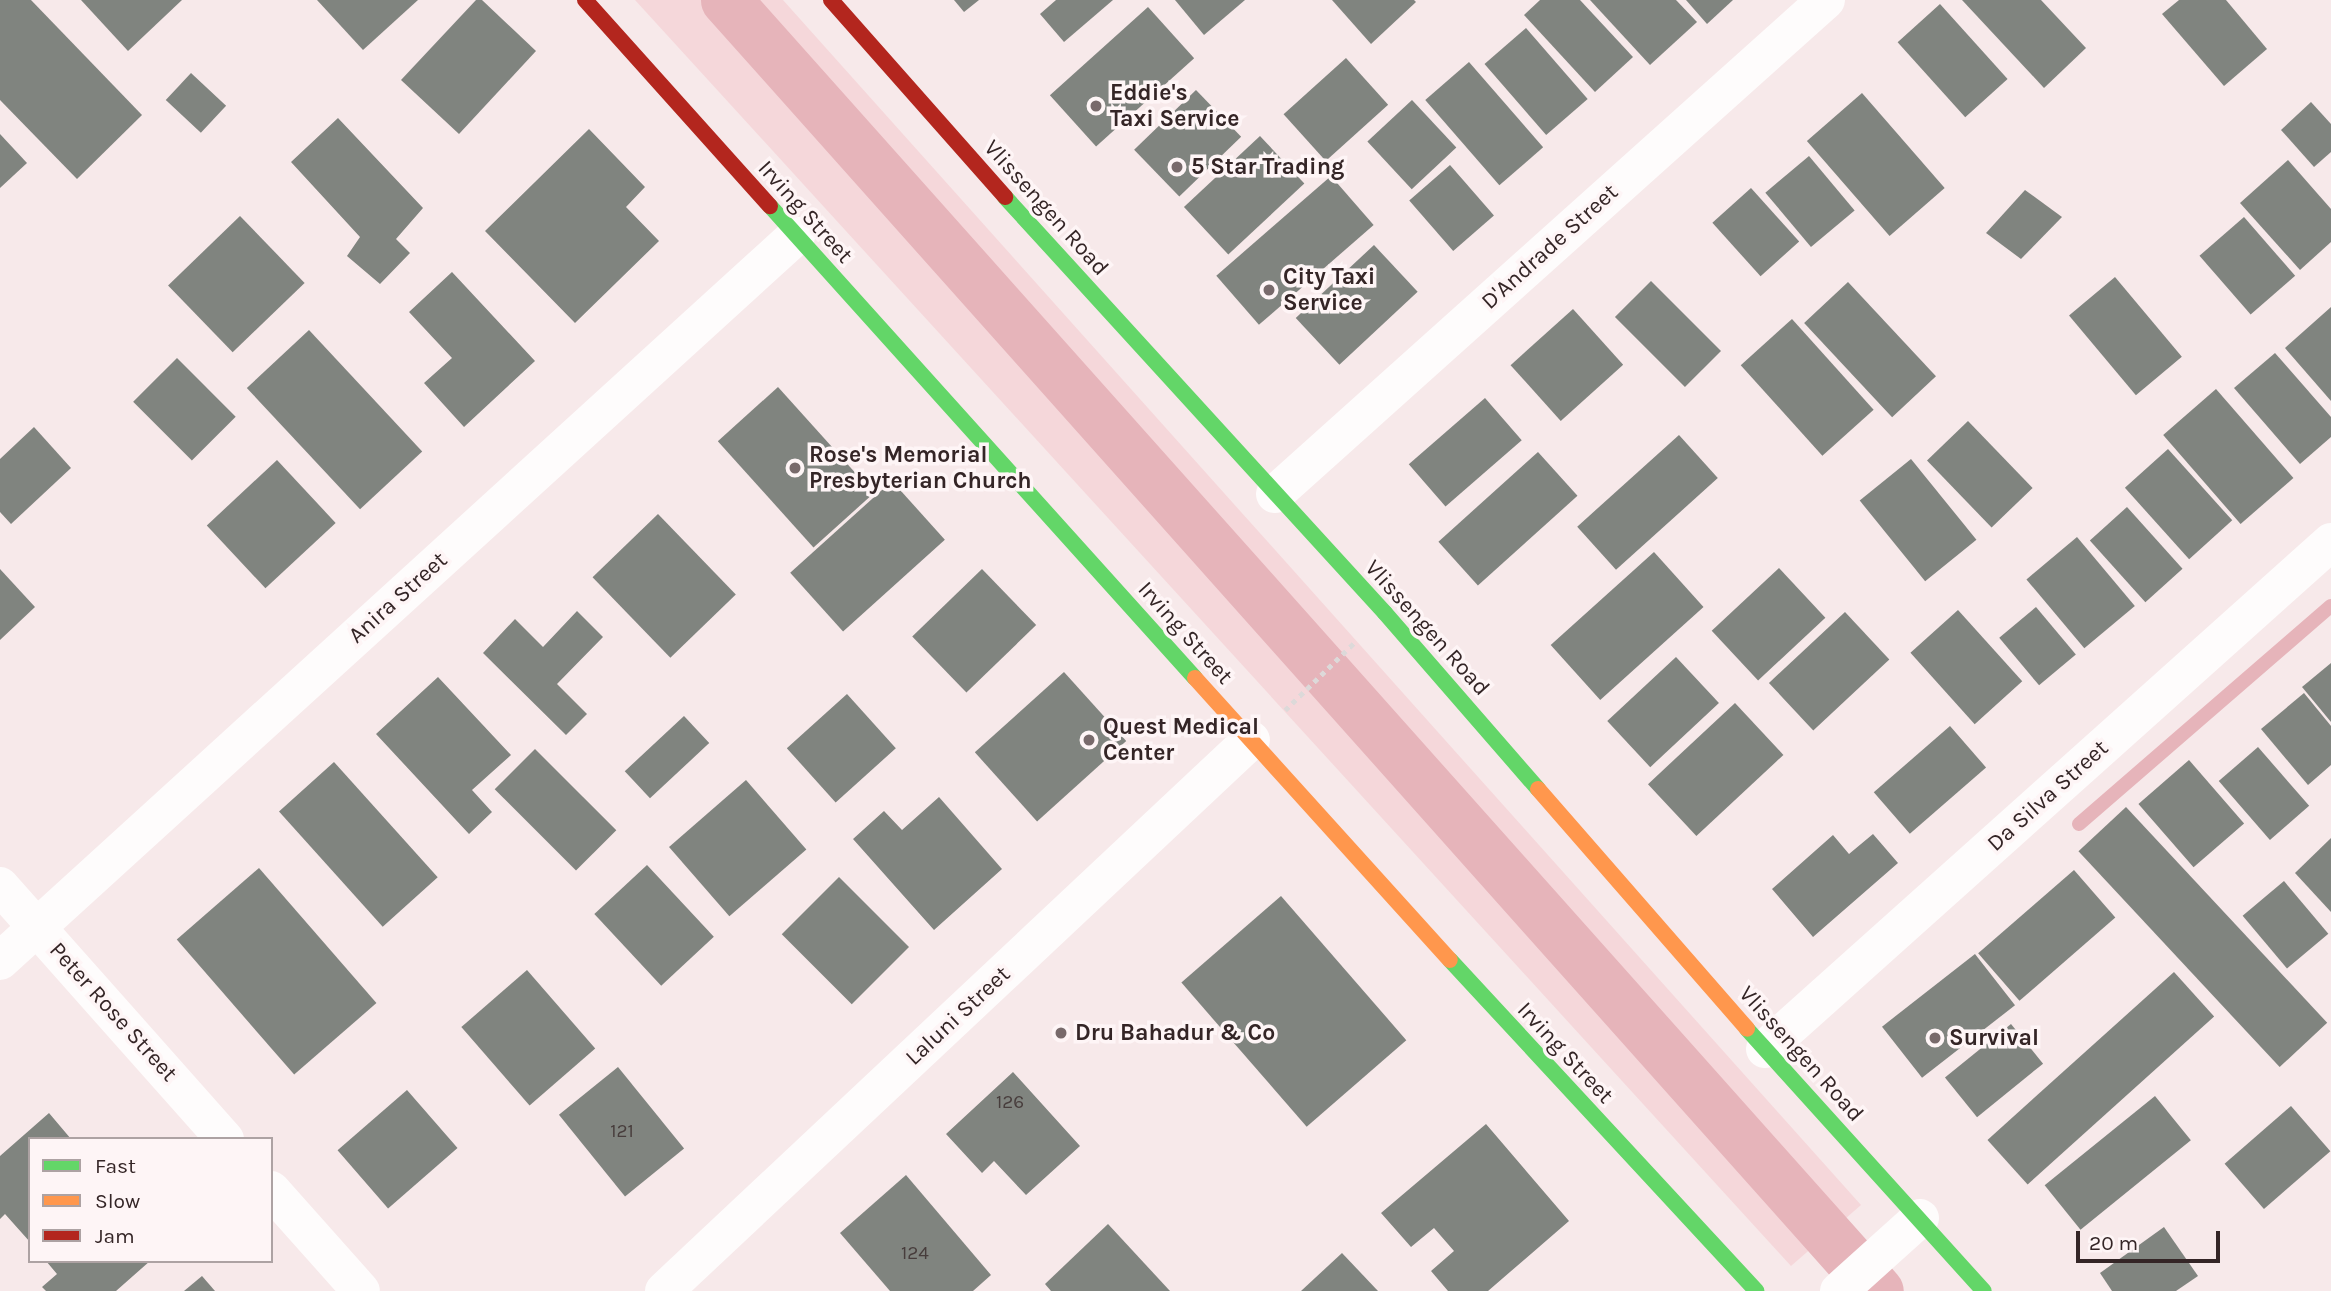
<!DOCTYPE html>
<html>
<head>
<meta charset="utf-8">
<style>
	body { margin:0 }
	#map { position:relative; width:2331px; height:1291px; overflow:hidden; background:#f7e9ea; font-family:Karla,sans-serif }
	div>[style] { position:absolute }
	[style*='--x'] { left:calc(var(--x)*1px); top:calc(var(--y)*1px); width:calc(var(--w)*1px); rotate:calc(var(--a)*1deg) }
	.green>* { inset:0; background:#f5d7da }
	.stream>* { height:14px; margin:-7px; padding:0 7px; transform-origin:7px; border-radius:7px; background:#e6b4ba }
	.canal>* { height:51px; margin:-25.5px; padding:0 25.5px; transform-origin:25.5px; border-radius:25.5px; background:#e6b4ba }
	.building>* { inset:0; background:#80847f; transform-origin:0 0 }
	.path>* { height:4.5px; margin-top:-2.25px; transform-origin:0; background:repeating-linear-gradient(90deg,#ddd9d9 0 5px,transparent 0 10px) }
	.street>* { height:38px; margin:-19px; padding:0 19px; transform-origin:19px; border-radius:19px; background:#fefcfc }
	.fast>* { height:16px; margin:-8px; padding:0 8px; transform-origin:8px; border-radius:8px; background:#63d668 }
	.slow>* { height:16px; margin:-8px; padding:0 8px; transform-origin:8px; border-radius:8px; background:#ff974d }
	.jam>* { height:16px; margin:-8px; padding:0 8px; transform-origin:8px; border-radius:8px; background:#b3261e }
	.dots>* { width:19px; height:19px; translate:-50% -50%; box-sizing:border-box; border:4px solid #fef5f6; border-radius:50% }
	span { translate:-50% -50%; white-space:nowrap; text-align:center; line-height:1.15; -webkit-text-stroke:7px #fef5f6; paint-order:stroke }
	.number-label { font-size:19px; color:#473d3c }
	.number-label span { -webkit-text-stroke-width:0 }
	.poi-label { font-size:23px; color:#342526; font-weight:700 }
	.left { translate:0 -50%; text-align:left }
	.street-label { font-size:23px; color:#342526 }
	.legend { position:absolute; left:28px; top:1137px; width:245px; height:126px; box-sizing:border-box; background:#fef5f6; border:2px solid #ada2a3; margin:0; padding:9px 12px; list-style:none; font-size:21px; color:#342526 }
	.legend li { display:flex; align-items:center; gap:14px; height:35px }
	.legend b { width:35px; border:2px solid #ada2a3 }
	.scale { position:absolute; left:2076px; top:1231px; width:144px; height:32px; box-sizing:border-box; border:4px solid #342526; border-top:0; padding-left:9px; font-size:21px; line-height:24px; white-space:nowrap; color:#342526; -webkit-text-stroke:5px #fef5f6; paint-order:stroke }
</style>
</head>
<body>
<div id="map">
	<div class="green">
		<i style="clip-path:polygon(635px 0,783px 0,1861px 1205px,1791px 1266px)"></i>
	</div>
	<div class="stream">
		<i style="--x:2079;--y:824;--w:333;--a:-40.9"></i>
	</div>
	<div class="canal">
		<i style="--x:726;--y:0;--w:1730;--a:48.26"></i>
	</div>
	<div class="building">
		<i style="clip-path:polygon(0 0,31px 0,142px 115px,77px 179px,0 100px)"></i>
		<i style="clip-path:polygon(81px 0,182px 0,128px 51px)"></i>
		<i style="clip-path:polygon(317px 0,418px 0,363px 50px)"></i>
		<i style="clip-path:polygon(476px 0,482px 0,536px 51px,459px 134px,401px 80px)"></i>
		<i style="clip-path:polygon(954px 0,979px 0,964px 12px)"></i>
		<i style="clip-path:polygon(1056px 0,1113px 0,1064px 42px,1040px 14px)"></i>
		<i style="clip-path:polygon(1175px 0,1245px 0,1204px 35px)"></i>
		<i style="clip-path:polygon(1332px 0,1414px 0,1416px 2px,1371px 44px)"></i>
		<i style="clip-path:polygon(1540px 0,1580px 0,1633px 57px,1595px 92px,1524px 15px)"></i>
		<i style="clip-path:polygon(1590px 0,1676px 0,1697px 22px,1650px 65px)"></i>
		<i style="clip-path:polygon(1686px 0,1733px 0,1707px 24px)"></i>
		<i style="clip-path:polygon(1962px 0,2041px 0,2086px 48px,2044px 88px)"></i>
		<i style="clip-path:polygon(2179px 0,2226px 0,2267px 49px,2224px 86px,2162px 14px)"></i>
		<i style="left:1940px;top:4px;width:101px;height:57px;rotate:48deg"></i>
		<i style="left:1148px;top:7px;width:69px;height:132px;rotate:48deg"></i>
		<i style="left:1526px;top:28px;width:94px;height:55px;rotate:49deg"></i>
		<i style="left:1346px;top:58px;width:63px;height:84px;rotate:48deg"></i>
		<i style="left:1469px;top:62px;width:113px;height:58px;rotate:49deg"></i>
		<i style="left:191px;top:73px;width:48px;height:37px;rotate:43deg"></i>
		<i style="left:1196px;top:90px;width:65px;height:86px;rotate:46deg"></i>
		<i style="left:1862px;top:93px;width:126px;height:73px;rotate:49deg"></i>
		<i style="left:1412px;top:100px;width:65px;height:61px;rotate:47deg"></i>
		<i style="clip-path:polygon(2311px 102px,2331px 124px,2331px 152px,2314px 167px,2281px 130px)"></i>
		<i style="clip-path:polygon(338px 118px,423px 208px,396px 239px,410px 253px,380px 284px,347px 256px,360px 237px,291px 162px)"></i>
		<i style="clip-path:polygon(589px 129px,645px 187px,626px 207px,659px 241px,575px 323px,485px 231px)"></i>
		<i style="clip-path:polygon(0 134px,27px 163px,0 188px)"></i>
		<i style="left:1260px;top:136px;width:65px;height:104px;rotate:47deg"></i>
		<i style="left:1809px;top:156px;width:71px;height:57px;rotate:50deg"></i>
		<i style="clip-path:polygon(2288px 160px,2331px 209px,2331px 242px,2300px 270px,2240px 203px)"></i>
		<i style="left:1450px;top:165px;width:67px;height:54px;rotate:49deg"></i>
		<i style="left:1331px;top:176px;width:65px;height:152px;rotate:49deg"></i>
		<i style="left:1751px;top:188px;width:72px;height:52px;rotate:48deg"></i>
		<i style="clip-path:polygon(2025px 190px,2062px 217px,2021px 259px,1986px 233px)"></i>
		<i style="left:240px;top:216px;width:93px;height:100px;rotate:46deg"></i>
		<i style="left:2244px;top:217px;width:78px;height:59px;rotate:49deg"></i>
		<i style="left:1374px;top:245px;width:64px;height:107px;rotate:47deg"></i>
		<i style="clip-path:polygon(452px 272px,535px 361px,464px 427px,424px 383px,452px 358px,409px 312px)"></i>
		<i style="left:2115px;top:277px;width:104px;height:60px;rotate:50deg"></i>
		<i style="left:1651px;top:281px;width:99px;height:51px;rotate:45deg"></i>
		<i style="left:1848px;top:282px;width:129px;height:60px;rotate:47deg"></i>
		<i style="clip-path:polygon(2331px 307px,2331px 401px,2285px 348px)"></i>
		<i style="left:1573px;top:309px;width:75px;height:84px;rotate:48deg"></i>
		<i style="left:1792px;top:319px;width:122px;height:69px;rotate:48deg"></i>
		<i style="left:309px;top:330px;width:166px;height:85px;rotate:47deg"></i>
		<i style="clip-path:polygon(2275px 353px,2331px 417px,2331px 437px,2300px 464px,2234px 388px)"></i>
		<i style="left:177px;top:358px;width:83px;height:62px;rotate:45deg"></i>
		<i style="left:778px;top:387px;width:143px;height:81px;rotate:48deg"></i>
		<i style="left:2216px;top:389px;width:118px;height:70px;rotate:49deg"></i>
		<i style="left:1485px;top:398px;width:56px;height:101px;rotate:49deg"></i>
		<i style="left:1968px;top:421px;width:93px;height:57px;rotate:46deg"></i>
		<i style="clip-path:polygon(34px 427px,71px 468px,11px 524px,0 512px,0 459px)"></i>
		<i style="left:1679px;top:435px;width:58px;height:137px;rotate:48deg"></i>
		<i style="left:2168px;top:449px;width:96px;height:58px;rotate:48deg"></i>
		<i style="left:1538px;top:452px;width:59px;height:134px;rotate:48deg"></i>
		<i style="left:1911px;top:459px;width:104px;height:66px;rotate:51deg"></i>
		<i style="left:277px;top:460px;width:86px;height:96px;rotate:47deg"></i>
		<i style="left:892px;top:481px;width:79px;height:137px;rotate:48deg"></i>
		<i style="left:2127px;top:507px;width:83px;height:50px;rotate:48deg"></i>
		<i style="left:658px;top:514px;width:112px;height:91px;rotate:46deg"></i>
		<i style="left:2077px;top:537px;width:90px;height:66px;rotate:50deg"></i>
		<i style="left:1654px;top:552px;width:74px;height:139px;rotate:48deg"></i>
		<i style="left:1779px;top:568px;width:68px;height:92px;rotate:47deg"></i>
		<i style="clip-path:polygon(0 569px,35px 607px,0 640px)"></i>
		<i style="left:982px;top:569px;width:78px;height:97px;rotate:46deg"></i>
		<i style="left:2036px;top:607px;width:62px;height:48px;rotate:50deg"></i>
		<i style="left:1958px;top:610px;width:96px;height:64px;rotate:48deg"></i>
		<i style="clip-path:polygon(577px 611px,603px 637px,557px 684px,587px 714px,566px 735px,483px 653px,515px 619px,543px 647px)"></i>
		<i style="left:1845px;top:612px;width:65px;height:104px;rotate:47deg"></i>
		<i style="left:1676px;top:657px;width:63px;height:94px;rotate:47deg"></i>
		<i style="clip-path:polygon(2331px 663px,2331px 722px,2302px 687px)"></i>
		<i style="left:1064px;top:672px;width:93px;height:120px;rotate:48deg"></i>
		<i style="clip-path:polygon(438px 677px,511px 755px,472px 790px,492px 812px,469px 834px,376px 734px)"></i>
		<i style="clip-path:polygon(2304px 693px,2331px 726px,2331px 765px,2308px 785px,2261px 729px)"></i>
		<i style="left:847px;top:694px;width:73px;height:81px;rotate:48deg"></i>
		<i style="left:1735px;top:703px;width:71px;height:119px;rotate:47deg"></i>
		<i style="left:684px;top:716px;width:37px;height:81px;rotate:47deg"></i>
		<i style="left:1950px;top:726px;width:55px;height:101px;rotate:49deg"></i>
		<i style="left:2258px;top:747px;width:78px;height:52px;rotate:49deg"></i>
		<i style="left:535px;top:749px;width:115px;height:57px;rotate:45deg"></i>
		<i style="left:2189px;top:760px;width:84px;height:67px;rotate:49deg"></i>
		<i style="left:334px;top:762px;width:155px;height:74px;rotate:48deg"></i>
		<i style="left:746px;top:780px;width:92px;height:102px;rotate:49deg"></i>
		<i style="clip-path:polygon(939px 797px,1002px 869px,934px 930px,853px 839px,884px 811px,902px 830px)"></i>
		<i style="left:2126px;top:807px;width:295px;height:65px;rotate:47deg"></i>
		<i style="clip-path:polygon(1873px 834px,1898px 863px,1813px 937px,1772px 889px,1833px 835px,1849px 854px)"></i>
		<i style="clip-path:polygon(2331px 838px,2331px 912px,2295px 873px)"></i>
		<i style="left:647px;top:865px;width:98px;height:72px;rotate:47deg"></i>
		<i style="left:259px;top:868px;width:179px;height:109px;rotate:49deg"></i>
		<i style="left:2074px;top:870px;width:63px;height:127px;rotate:49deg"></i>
		<i style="left:839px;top:877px;width:99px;height:81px;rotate:45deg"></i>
		<i style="left:2284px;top:881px;width:69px;height:54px;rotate:50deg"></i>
		<i style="left:1281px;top:896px;width:191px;height:132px;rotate:49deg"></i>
		<i style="left:1975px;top:954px;width:65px;height:118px;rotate:52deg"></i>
		<i style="left:527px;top:970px;width:104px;height:87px;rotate:49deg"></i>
		<i style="left:2174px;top:972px;width:60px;height:251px;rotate:48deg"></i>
		<i style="left:2011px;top:1024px;width:51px;height:85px;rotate:51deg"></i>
		<i style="left:618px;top:1067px;width:105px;height:76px;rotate:51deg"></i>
		<i style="clip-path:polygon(1013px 1072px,1080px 1146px,1026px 1195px,994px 1161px,982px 1173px,946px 1134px)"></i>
		<i style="left:407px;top:1090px;width:77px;height:92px;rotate:49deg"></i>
		<i style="left:2155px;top:1096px;width:57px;height:142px;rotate:51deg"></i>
		<i style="left:2291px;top:1106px;width:60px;height:88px;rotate:49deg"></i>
		<i style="clip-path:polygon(49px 1113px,71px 1139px,30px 1139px,30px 1242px,5px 1214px,0 1219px,0 1156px)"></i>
		<i style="clip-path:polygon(1486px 1124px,1569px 1221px,1488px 1291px,1448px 1291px,1431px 1271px,1454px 1251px,1434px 1228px,1411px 1247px,1381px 1213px)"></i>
		<i style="clip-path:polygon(906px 1175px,991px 1275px,973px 1291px,890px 1291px,840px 1233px)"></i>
		<i style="clip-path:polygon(1108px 1224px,1170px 1291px,1051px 1291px,1045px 1284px)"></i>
		<i style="clip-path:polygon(2164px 1227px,2198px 1276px,2176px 1291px,2112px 1291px,2100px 1273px)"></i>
		<i style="clip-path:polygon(1342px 1253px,1378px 1291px,1301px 1291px)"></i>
		<i style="clip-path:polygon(46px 1261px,150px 1261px,116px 1291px,46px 1291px,42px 1287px,57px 1274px)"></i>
		<i style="clip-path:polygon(202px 1276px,215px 1291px,184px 1291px)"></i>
	</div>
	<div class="path">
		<i style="--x:1285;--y:710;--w:96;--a:-44.2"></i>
	</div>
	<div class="street">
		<i style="--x:1275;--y:494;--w:740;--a:-41.88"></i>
		<i style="--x:0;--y:886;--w:339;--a:48.4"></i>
		<i style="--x:0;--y:961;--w:1077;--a:-42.33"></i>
		<i style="--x:1765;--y:1049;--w:760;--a:-41.85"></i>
		<i style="--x:271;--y:1190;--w:135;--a:48.3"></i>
		<i style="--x:664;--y:1291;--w:805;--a:-43.19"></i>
		<i style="--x:1839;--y:1291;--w:109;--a:-42"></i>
	</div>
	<div class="fast">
		<i style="--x:1005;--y:197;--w:563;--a:47.59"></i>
		<i style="--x:1385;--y:613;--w:233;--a:49"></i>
		<i style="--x:770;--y:206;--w:635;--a:48"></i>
		<i style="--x:1450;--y:960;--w:451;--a:47.2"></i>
		<i style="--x:1747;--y:1029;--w:353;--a:47.9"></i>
	</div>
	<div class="slow">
		<i style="--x:1195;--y:678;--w:380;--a:47.9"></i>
		<i style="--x:1538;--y:789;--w:318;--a:48.9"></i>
	</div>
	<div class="jam">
		<i style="--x:585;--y:0;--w:277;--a:48.1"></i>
		<i style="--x:831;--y:0;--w:263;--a:48.5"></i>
	</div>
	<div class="dots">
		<i style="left:1096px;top:106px;background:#786a6b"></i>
		<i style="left:1177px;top:167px;background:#786a6b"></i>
		<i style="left:1269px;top:290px;background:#786a6b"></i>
		<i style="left:795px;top:468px;background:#786a6b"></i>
		<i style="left:1089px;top:740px;background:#786a6b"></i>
		<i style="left:1061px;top:1033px;background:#786a6b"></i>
		<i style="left:1935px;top:1038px;background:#786a6b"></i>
	</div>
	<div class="number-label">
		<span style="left:1010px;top:1103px">126</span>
		<span style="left:622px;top:1132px">121</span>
		<span style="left:915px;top:1254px">124</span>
	</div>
	<div class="poi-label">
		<span class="left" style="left:1110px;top:106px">Eddie's<br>Taxi Service</span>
		<span class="left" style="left:1191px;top:167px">5 Star Trading</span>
		<span class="left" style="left:1283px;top:290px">City Taxi<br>Service</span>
		<span class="left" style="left:809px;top:468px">Rose's Memorial<br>Presbyterian Church</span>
		<span class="left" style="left:1103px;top:740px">Quest Medical<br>Center</span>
		<span class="left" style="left:1075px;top:1033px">Dru Bahadur &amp; Co</span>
		<span class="left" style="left:1949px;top:1038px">Survival</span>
	</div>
	<div class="street-label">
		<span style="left:1046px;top:208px;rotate:48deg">Vlissengen Road</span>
		<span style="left:805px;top:212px;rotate:48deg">Irving Street</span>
		<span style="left:1550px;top:247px;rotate:-42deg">D'Andrade Street</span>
		<span style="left:398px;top:598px;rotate:-42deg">Anira Street</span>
		<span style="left:1427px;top:628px;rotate:48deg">Vlissengen Road</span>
		<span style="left:1185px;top:633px;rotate:48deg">Irving Street</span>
		<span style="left:2048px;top:796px;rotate:-42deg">Da Silva Street</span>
		<span style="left:113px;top:1012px;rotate:48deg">Peter Rose Street</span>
		<span style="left:958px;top:1016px;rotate:-43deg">Laluni Street</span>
		<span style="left:1565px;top:1053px;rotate:47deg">Irving Street</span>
		<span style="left:1801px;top:1054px;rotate:48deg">Vlissengen Road</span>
	</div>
	<ul class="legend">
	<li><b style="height:9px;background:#63d668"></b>Fast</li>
	<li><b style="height:9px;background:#ff974d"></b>Slow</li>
	<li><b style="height:9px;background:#b3261e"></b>Jam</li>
	</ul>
	<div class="scale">20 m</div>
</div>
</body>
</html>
